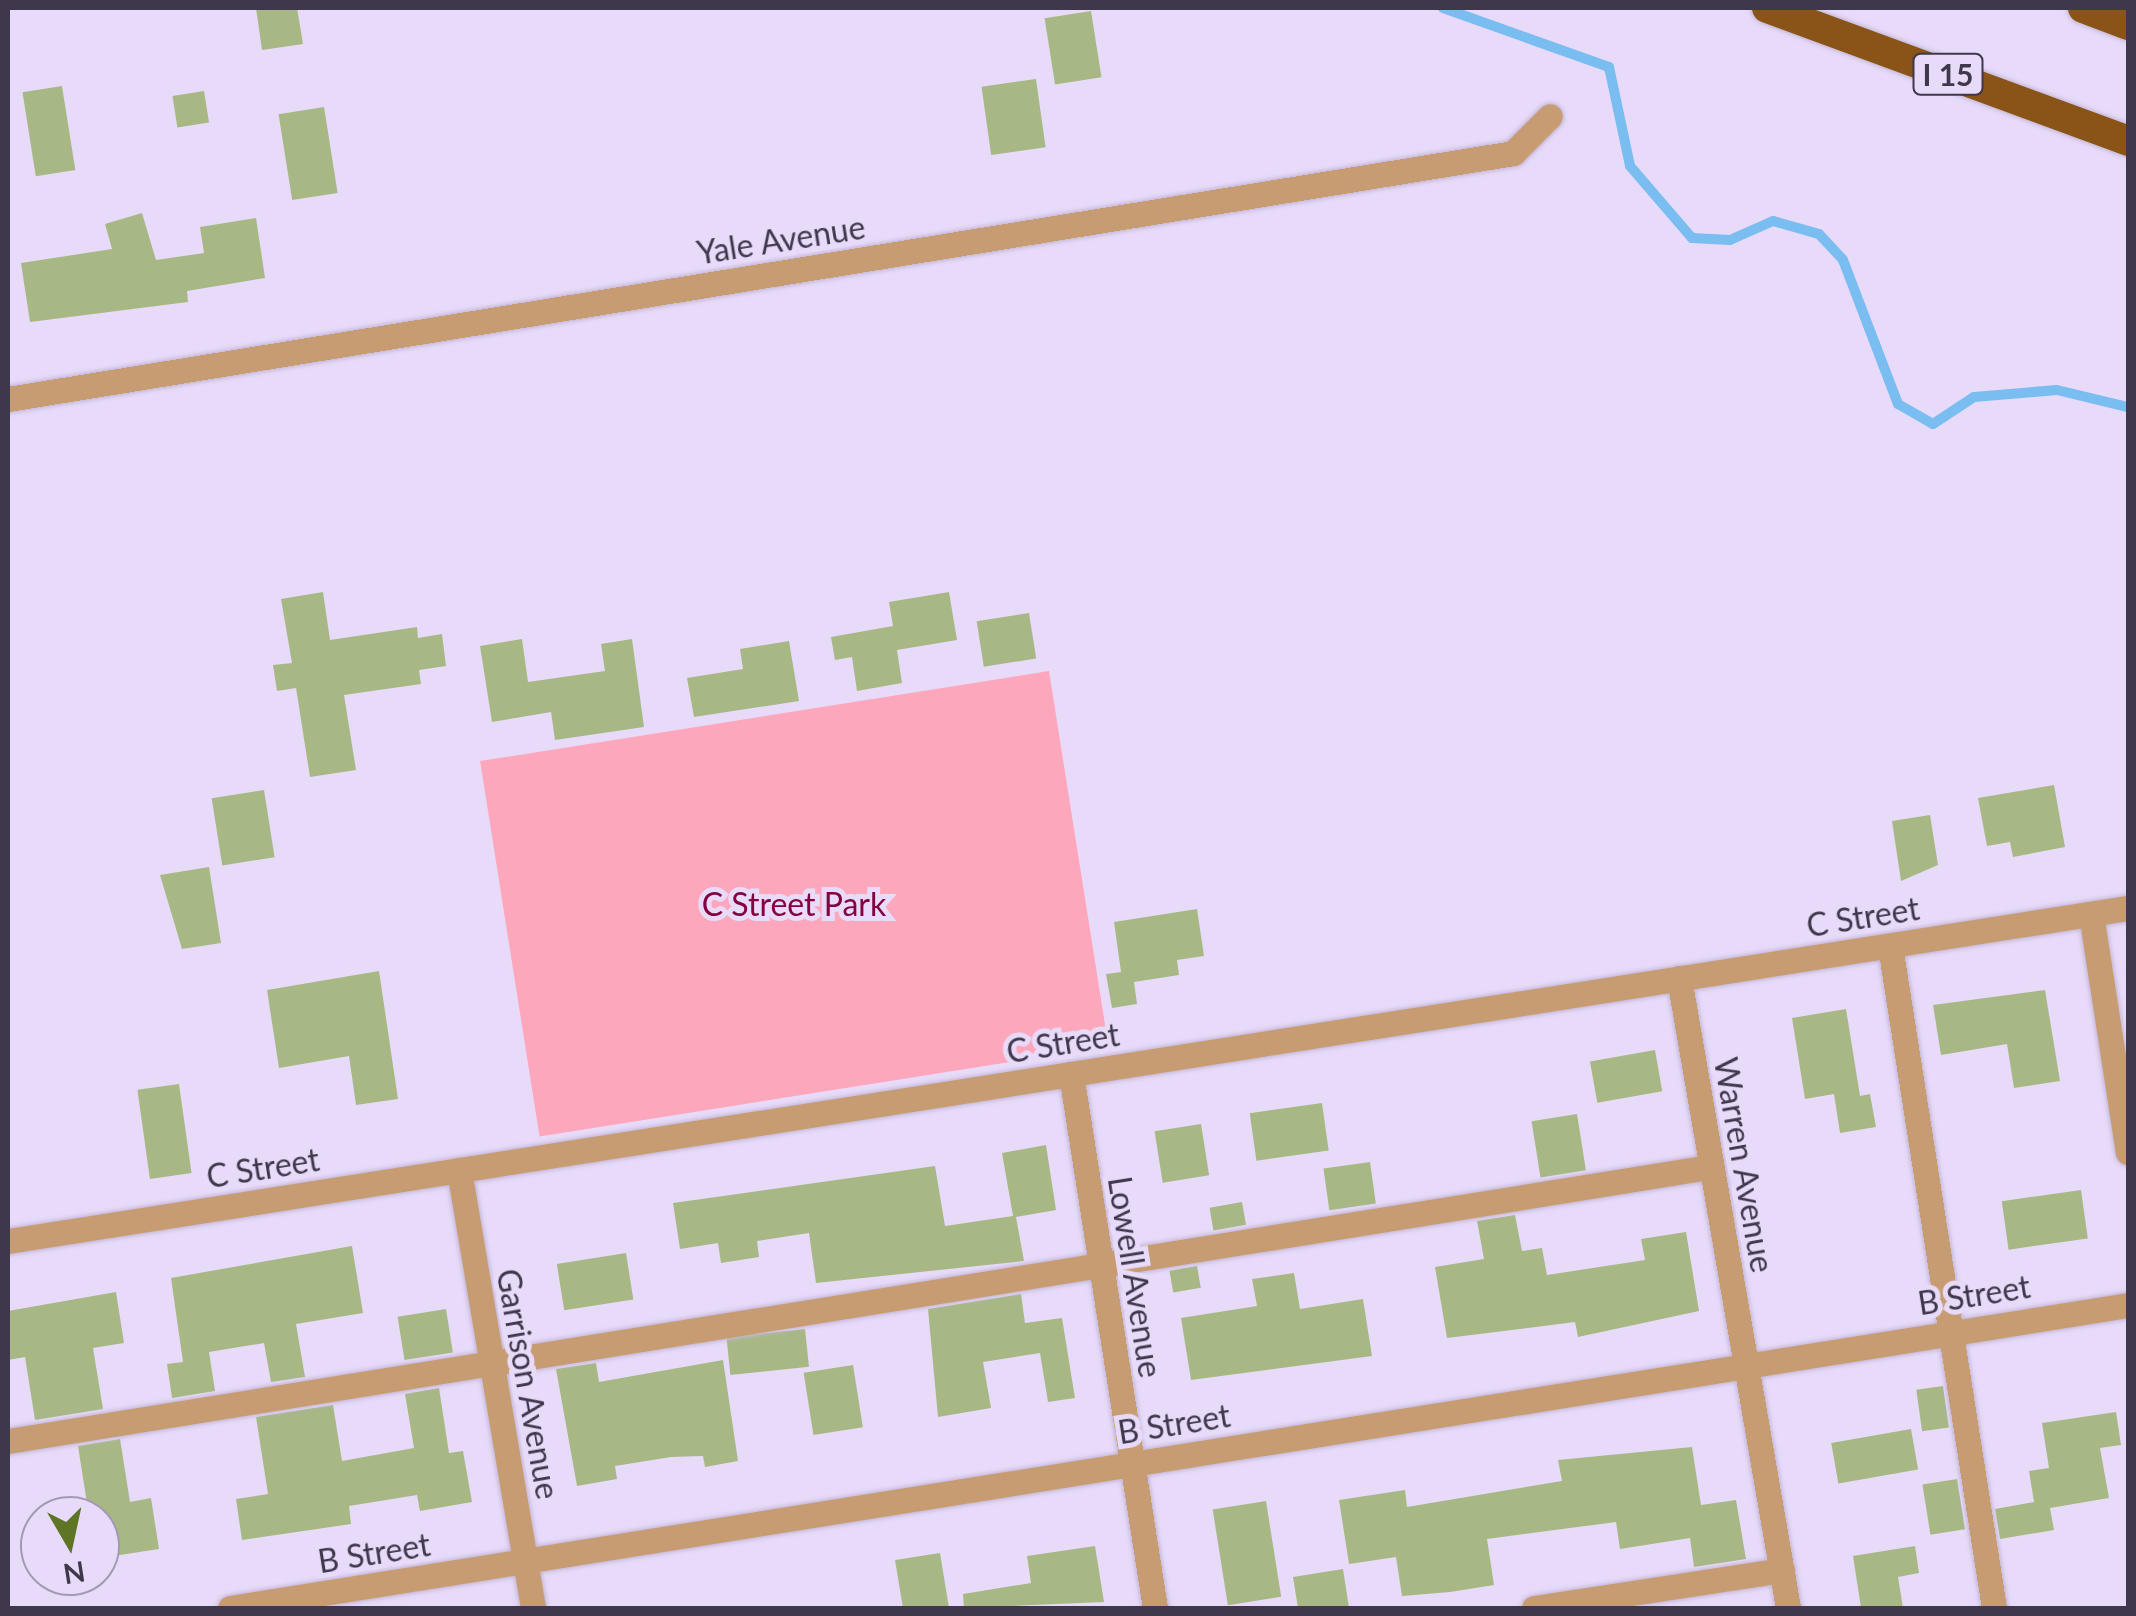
<!DOCTYPE html>
<html>
<head>
<meta charset="utf-8">
<style>
	body { margin:0 }
	#map { position:relative; width:2136px; height:1616px; overflow:hidden; background:#e8dbfa; font-family:Lato,sans-serif }
	div>[style] { position:absolute }
	[style*='--x'] { left:calc(var(--x)*1px); top:calc(var(--y)*1px); width:calc(var(--w)*1px); rotate:calc(var(--a)*1deg) }
	.green>* { inset:0; background:#fda7bc; transform-origin:0 0 }
	.stream>* { height:10px; margin:-5px; padding:0 5px; transform-origin:5px; border-radius:5px; background:#7abdf1 }
	.building>* { inset:0; background:#a7b885; transform-origin:0 0 }
	.roads { filter:drop-shadow(0 0 2px #c3b7d4) drop-shadow(0 0 2px #c3b7d4) }
	.minor>* { height:25px; margin:-12.5px; padding:0 12.5px; transform-origin:12.5px; border-radius:12.5px; background:#c89c73 }
	.highway>* { height:30px; margin:-15px; padding:0 15px; transform-origin:15px; border-radius:15px; background:#8a5317 }
	span { translate:-50% -50%; white-space:nowrap; text-align:center; line-height:1.15; -webkit-text-stroke:10px #e8dbfa; paint-order:stroke }
	.shield-label span { padding:2px 8px; background:#e8dbfa; border:2px solid; border-radius:8px; -webkit-text-stroke-width:0 }
	.shield-label { font-size:30px; color:#3f374b; font-weight:700 }
	.street-label { font-size:32px; color:#3f374b }
	.park-label { font-size:32px; color:#85013e }
	.frame { position:absolute; inset:0; border:10px solid #3f374b; pointer-events:none }
	.north { position:absolute; left:20px; top:1496px; width:100px; height:100px; box-sizing:border-box; background:#e8dbfa; border:2px solid #a499b4; border-radius:50%; rotate:171deg; font-size:28px; font-weight:700; line-height:40px; text-align:center; color:#3f374b }
	.north::after { content:''; display:block; margin:auto; width:35px; height:45px; background:#5f7526; clip-path:polygon(50% 0,100% 100%,50% 72%,0 100%) }
</style>
</head>
<body>
<div id="map">
	<div class="green">
		<i style="left:1049px;top:671px;width:380px;height:576px;rotate:81deg"></i>
	</div>
	<div class="stream">
		<i style="--x:1443;--y:8;--w:176;--a:19.6"></i>
		<i style="--x:1609;--y:67;--w:101;--a:78"></i>
		<i style="--x:1630;--y:166;--w:95;--a:49.3"></i>
		<i style="--x:1692;--y:238;--w:38;--a:3"></i>
		<i style="--x:1730;--y:240;--w:47;--a:-23.8"></i>
		<i style="--x:1773;--y:221;--w:48;--a:15.8"></i>
		<i style="--x:1819;--y:234;--w:35;--a:47"></i>
		<i style="--x:1843;--y:260;--w:154;--a:69.1"></i>
		<i style="--x:1898;--y:404;--w:40;--a:29.7"></i>
		<i style="--x:1933;--y:424;--w:49;--a:-33.4"></i>
		<i style="--x:1974;--y:397;--w:83;--a:-4.8"></i>
		<i style="--x:2057;--y:390;--w:73;--a:13.5"></i>
	</div>
	<div class="building">
		<i style="clip-path:polygon(256px 8px,297px 8px,303px 44px,262px 50px)"></i>
		<i style="left:1091px;top:11px;width:67px;height:47px;rotate:81deg"></i>
		<i style="left:1036px;top:79px;width:69px;height:55px;rotate:82deg"></i>
		<i style="left:62px;top:86px;width:85px;height:40px;rotate:81deg"></i>
		<i style="left:204px;top:91px;width:32px;height:32px;rotate:81deg"></i>
		<i style="left:324px;top:107px;width:87px;height:46px;rotate:81deg"></i>
		<i style="clip-path:polygon(142px 213px,156px 260px,204px 253px,200px 227px,256px 218px,265px 278px,187px 291px,188px 302px,30px 322px,21px 263px,112px 249px,105px 224px)"></i>
		<i style="clip-path:polygon(323px 592px,330px 640px,417px 627px,418px 638px,442px 634px,446px 666px,419px 670px,421px 684px,344px 695px,356px 770px,310px 777px,296px 688px,277px 691px,273px 665px,292px 663px,281px 599px)"></i>
		<i style="clip-path:polygon(949px 592px,957px 640px,897px 650px,902px 683px,857px 691px,852px 657px,835px 660px,831px 637px,893px 626px,889px 602px)"></i>
		<i style="left:1029px;top:613px;width:46px;height:53px;rotate:81deg"></i>
		<i style="clip-path:polygon(522px 639px,528px 682px,605px 671px,601px 644px,632px 639px,644px 727px,555px 740px,551px 712px,492px 722px,480px 646px)"></i>
		<i style="clip-path:polygon(789px 641px,799px 701px,694px 717px,687px 678px,743px 669px,740px 649px)"></i>
		<i style="clip-path:polygon(2054px 785px,2065px 847px,2013px 857px,2010px 842px,1987px 846px,1978px 798px)"></i>
		<i style="left:264px;top:790px;width:68px;height:53px;rotate:81deg"></i>
		<i style="clip-path:polygon(1930px 815px,1938px 865px,1901px 881px,1892px 821px)"></i>
		<i style="clip-path:polygon(209px 867px,221px 943px,182px 949px,160px 875px)"></i>
		<i style="clip-path:polygon(1197px 909px,1204px 956px,1177px 960px,1179px 975px,1134px 982px,1137px 1004px,1112px 1008px,1106px 974px,1121px 972px,1114px 922px)"></i>
		<i style="clip-path:polygon(379px 971px,398px 1099px,356px 1105px,349px 1056px,279px 1068px,267px 990px)"></i>
		<i style="clip-path:polygon(2045px 990px,2060px 1081px,2014px 1088px,2007px 1044px,1941px 1055px,1933px 1005px)"></i>
		<i style="clip-path:polygon(1846px 1009px,1860px 1096px,1870px 1094px,1876px 1127px,1840px 1133px,1834px 1094px,1805px 1099px,1792px 1018px)"></i>
		<i style="left:1655px;top:1050px;width:42px;height:66px;rotate:80deg"></i>
		<i style="left:179px;top:1084px;width:90px;height:42px;rotate:82deg"></i>
		<i style="left:1322px;top:1103px;width:48px;height:73px;rotate:82deg"></i>
		<i style="left:1577px;top:1114px;width:57px;height:46px;rotate:81deg"></i>
		<i style="left:1201px;top:1124px;width:52px;height:47px;rotate:81deg"></i>
		<i style="clip-path:polygon(1046px 1145px,1056px 1210px,1016px 1217px,1024px 1261px,816px 1283px,809px 1233px,757px 1241px,759px 1257px,721px 1263px,718px 1243px,680px 1249px,673px 1203px,935px 1166px,945px 1226px,1013px 1216px,1002px 1153px)"></i>
		<i style="left:1370px;top:1162px;width:42px;height:47px;rotate:82deg"></i>
		<i style="left:2081px;top:1190px;width:49px;height:80px;rotate:82deg"></i>
		<i style="left:1242px;top:1202px;width:23px;height:33px;rotate:80deg"></i>
		<i style="clip-path:polygon(1515px 1215px,1522px 1251px,1542px 1248px,1547px 1275px,1645px 1260px,1641px 1239px,1686px 1232px,1699px 1311px,1578px 1337px,1575px 1322px,1447px 1338px,1435px 1267px,1484px 1259px,1477px 1221px)"></i>
		<i style="clip-path:polygon(352px 1246px,363px 1313px,296px 1324px,305px 1377px,271px 1382px,264px 1343px,209px 1352px,215px 1391px,172px 1398px,167px 1364px,183px 1362px,171px 1278px)"></i>
		<i style="left:626px;top:1253px;width:47px;height:70px;rotate:81deg"></i>
		<i style="left:1197px;top:1266px;width:22px;height:28px;rotate:80deg"></i>
		<i style="clip-path:polygon(1294px 1273px,1300px 1309px,1363px 1299px,1372px 1356px,1191px 1380px,1181px 1318px,1257px 1306px,1252px 1279px)"></i>
		<i style="clip-path:polygon(116px 1292px,124px 1343px,93px 1348px,103px 1409px,35px 1420px,25px 1357px,8px 1360px,8px 1311px)"></i>
		<i style="clip-path:polygon(1021px 1294px,1025px 1323px,1062px 1318px,1075px 1398px,1048px 1402px,1040px 1353px,983px 1362px,991px 1408px,938px 1417px,928px 1309px)"></i>
		<i style="left:446px;top:1309px;width:44px;height:49px;rotate:81deg"></i>
		<i style="left:805px;top:1329px;width:38px;height:79px;rotate:84deg"></i>
		<i style="clip-path:polygon(723px 1360px,738px 1461px,705px 1467px,703px 1456px,671px 1457px,615px 1466px,617px 1479px,577px 1486px,556px 1369px,596px 1363px,599px 1382px)"></i>
		<i style="left:853px;top:1365px;width:63px;height:50px;rotate:81deg"></i>
		<i style="left:1943px;top:1386px;width:42px;height:27px;rotate:82deg"></i>
		<i style="clip-path:polygon(439px 1388px,449px 1453px,463px 1451px,472px 1502px,420px 1511px,417px 1495px,349px 1506px,351px 1524px,242px 1540px,236px 1499px,268px 1494px,256px 1417px,333px 1405px,342px 1461px,414px 1448px,405px 1394px)"></i>
		<i style="clip-path:polygon(2116px 1412px,2121px 1445px,2100px 1448px,2109px 1498px,2050px 1508px,2054px 1530px,2000px 1539px,1995px 1509px,2034px 1502px,2029px 1471px,2049px 1468px,2042px 1423px)"></i>
		<i style="left:1911px;top:1429px;width:41px;height:81px;rotate:80deg"></i>
		<i style="clip-path:polygon(120px 1439px,130px 1502px,151px 1498px,159px 1549px,100px 1558px,100px 1516px,89px 1516px,78px 1446px)"></i>
		<i style="clip-path:polygon(1692px 1447px,1701px 1505px,1736px 1500px,1746px 1559px,1694px 1567px,1690px 1538px,1620px 1549px,1616px 1522px,1487px 1539px,1494px 1585px,1450px 1592px,1402px 1596px,1396px 1557px,1349px 1564px,1339px 1500px,1405px 1490px,1407px 1507px,1562px 1481px,1558px 1460px)"></i>
		<i style="left:1957px;top:1479px;width:51px;height:35px;rotate:81deg"></i>
		<i style="left:1266px;top:1501px;width:97px;height:54px;rotate:81deg"></i>
		<i style="clip-path:polygon(1095px 1546px,1104px 1602px,964px 1608px,963px 1594px,1031px 1583px,1027px 1556px)"></i>
		<i style="clip-path:polygon(1915px 1546px,1919px 1573px,1898px 1577px,1903px 1608px,1861px 1608px,1853px 1556px)"></i>
		<i style="clip-path:polygon(940px 1553px,949px 1608px,903px 1608px,895px 1560px)"></i>
		<i style="clip-path:polygon(1343px 1569px,1349px 1608px,1298px 1608px,1293px 1577px)"></i>
	</div>
	<div class="roads">
		<div class="minor">
			<i style="--x:8;--y:399;--w:1525;--a:-9.28"></i>
			<i style="--x:1513;--y:153;--w:52;--a:-45"></i>
			<i style="--x:2091;--y:914;--w:241;--a:81.2"></i>
			<i style="--x:1890;--y:946;--w:670;--a:81.07"></i>
			<i style="--x:1679;--y:978;--w:639;--a:80.18"></i>
			<i style="--x:1071;--y:1074;--w:541;--a:81.06"></i>
			<i style="--x:459;--y:1170;--w:444;--a:80.4"></i>
			<i style="--x:8;--y:1241;--w:2146;--a:-8.93"></i>
			<i style="--x:8;--y:1441;--w:1723;--a:-9.15"></i>
			<i style="--x:230;--y:1608;--w:1922;--a:-9.07"></i>
			<i style="--x:1534;--y:1608;--w:251;--a:-8.7"></i>
		</div>
		<div class="highway">
			<i style="--x:1767;--y:8;--w:385;--a:20.2"></i>
			<i style="--x:2083;--y:8;--w:48;--a:20.7"></i>
		</div>
	</div>
	<div class="shield-label">
		<span style="left:1948px;top:74px">I 15</span>
	</div>
	<div class="street-label">
		<span style="left:781px;top:240px;rotate:-9deg">Yale Avenue</span>
		<span style="left:1863px;top:917px;rotate:-9deg">C Street</span>
		<span style="left:1063px;top:1043px;rotate:-9deg">C Street</span>
		<span style="left:1744px;top:1165px;rotate:80deg">Warren Avenue</span>
		<span style="left:263px;top:1168px;rotate:-9deg">C Street</span>
		<span style="left:1135px;top:1277px;rotate:81deg">Lowell Avenue</span>
		<span style="left:1974px;top:1295px;rotate:-9deg">B Street</span>
		<span style="left:528px;top:1384px;rotate:80deg">Garrison Avenue</span>
		<span style="left:1174px;top:1424px;rotate:-9deg">B Street</span>
		<span style="left:374px;top:1553px;rotate:-9deg">B Street</span>
	</div>
	<div class="park-label">
		<span style="left:794px;top:904px">C Street Park</span>
	</div>
	<div class="frame"></div>
	<div class="north">N</div>
</div>
</body>
</html>
